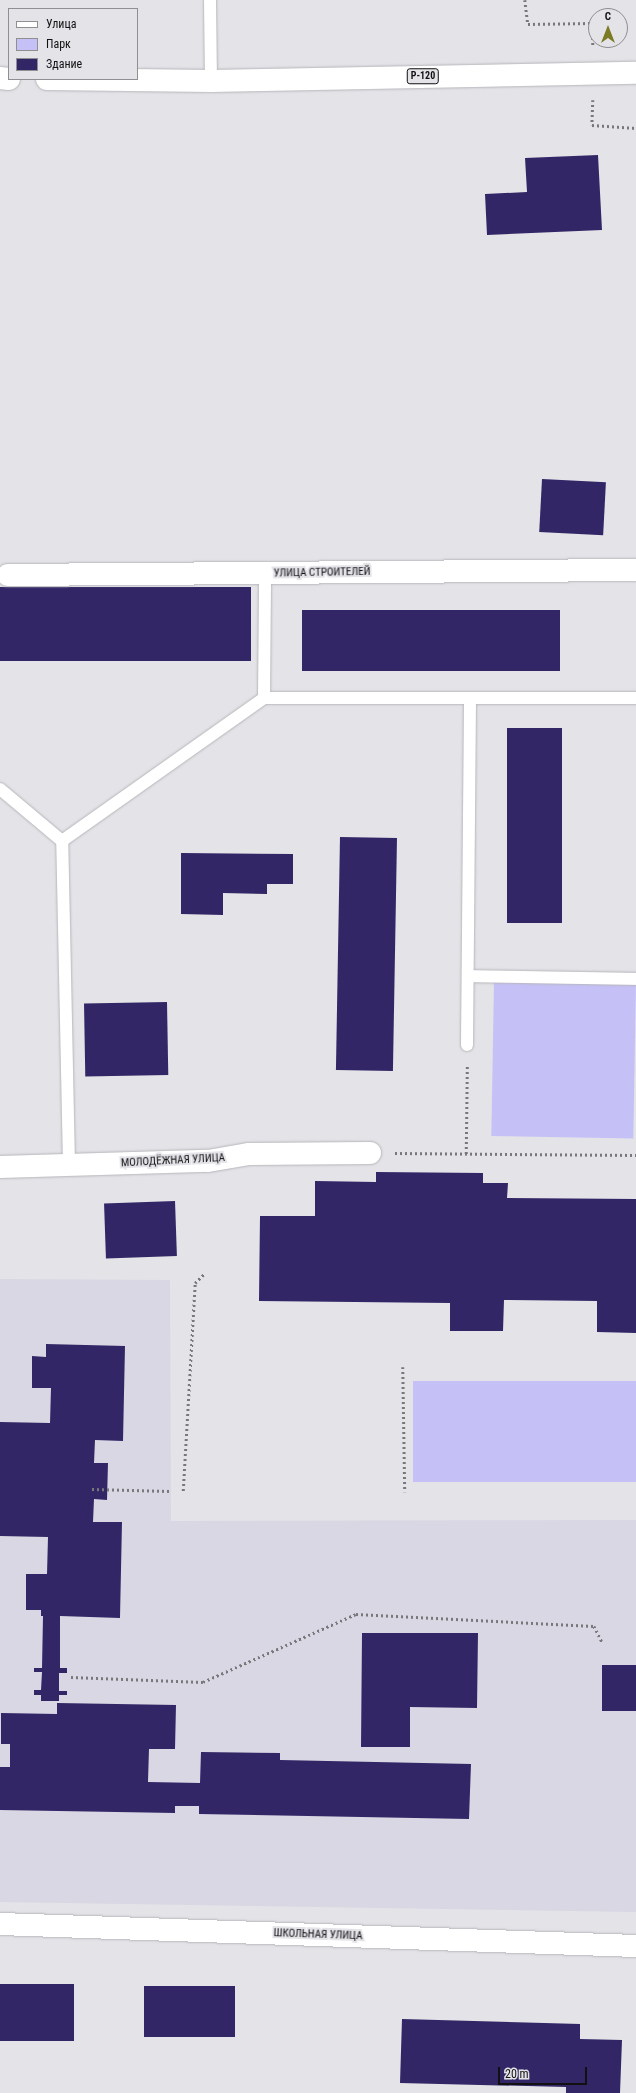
<!DOCTYPE html>
<html>
<head>
<meta charset="utf-8">
<style>
	body { margin:0 }
	#map { position:relative; width:636px; height:2093px; overflow:hidden; background:#e3e3e8; font-family:"Roboto Condensed",sans-serif }
	div>[style] { position:absolute }
	[style*='--x'] { left:calc(var(--x)*1px); top:calc(var(--y)*1px); width:calc(var(--w)*1px); rotate:calc(var(--a)*1deg) }
	.built>* { inset:0; background:#d8d7e3 }
	.green>* { inset:0; background:#c5c1f7; transform-origin:0 0 }
	.building>* { inset:0; background:#332666; transform-origin:0 0 }
	.path>* { height:2.5px; margin-top:-1.25px; transform-origin:0; background:repeating-linear-gradient(90deg,#78787b 0 2px,transparent 0 5px) }
	.roads { filter:drop-shadow(0 0 1px #b6b6ba) drop-shadow(0 0 1px #b6b6ba) }
	.lane>* { height:12px; margin:-6px; padding:0 6px; transform-origin:6px; border-radius:6px; background:#fff }
	.street>* { height:22px; margin:-11px; padding:0 11px; transform-origin:11px; border-radius:11px; background:#fff }
	.primary>* { height:22px; margin:-11px; padding:0 11px; transform-origin:11px; border-radius:11px; background:#fff }
	span { translate:-50% -50%; white-space:nowrap; text-align:center; line-height:1.15; -webkit-text-stroke:4px #e3e3e8; paint-order:stroke }
	.shield-label span { padding:1px 3px; background:#e3e3e8; border:1px solid; border-radius:3px; -webkit-text-stroke-width:0 }
	.shield-label { font-size:10px; color:#111112; font-weight:700 }
	.street-label { font-size:11px; color:#111112 }
	.legend { position:absolute; left:8px; top:8px; width:130px; height:72px; box-sizing:border-box; background:#e3e3e8; border:1px solid #8f8f92; margin:0; padding:5px 7px; list-style:none; font-size:12px; color:#111112 }
	.legend li { display:flex; align-items:center; gap:8px; height:20px }
	.legend b { width:20px; border:1px solid #8f8f92 }
	.north { position:absolute; left:588px; top:8px; width:40px; height:40px; box-sizing:border-box; background:#e3e3e8; border:1px solid #8f8f92; border-radius:50%; rotate:0deg; font-size:11px; font-weight:700; line-height:16px; text-align:center; color:#111112 }
	.north::after { content:''; display:block; margin:auto; width:14px; height:18px; background:#7c7a22; clip-path:polygon(50% 0,100% 100%,50% 72%,0 100%) }
	.scale { position:absolute; left:498px; top:2067px; width:89px; height:18px; box-sizing:border-box; border:2px solid #111112; border-top:0; padding-left:5px; font-size:12px; line-height:14px; white-space:nowrap; color:#111112; -webkit-text-stroke:3px #e3e3e8; paint-order:stroke }
</style>
</head>
<body>
<div id="map">
	<div class="built">
		<i style="clip-path:polygon(0 1279px,170px 1280px,171px 1521px,636px 1520px,636px 1912px,0 1902px)"></i>
	</div>
	<div class="green">
		<i style="left:494px;top:982px;width:142px;height:154px;rotate:1deg"></i>
		<i style="left:636px;top:1381px;width:101px;height:223px;rotate:90deg"></i>
	</div>
	<div class="building">
		<i style="clip-path:polygon(598px 155px,602px 230px,487px 235px,485px 194px,527px 192px,525px 158px)"></i>
		<i style="left:542px;top:479px;width:64px;height:53px;rotate:3deg"></i>
		<i style="left:0;top:587px;width:251px;height:74px"></i>
		<i style="left:302px;top:610px;width:258px;height:61px"></i>
		<i style="left:507px;top:728px;width:55px;height:195px"></i>
		<i style="left:340px;top:837px;width:57px;height:233px;rotate:1deg"></i>
		<i style="clip-path:polygon(181px 853px,293px 854px,293px 884px,267px 884px,267px 894px,223px 893px,223px 915px,181px 914px)"></i>
		<i style="left:167px;top:1002px;width:73px;height:83px;rotate:89deg"></i>
		<i style="clip-path:polygon(376px 1172px,483px 1173px,483px 1183px,508px 1183px,507px 1198px,636px 1199px,636px 1333px,597px 1332px,597px 1301px,504px 1300px,503px 1331px,450px 1331px,450px 1303px,259px 1301px,260px 1216px,315px 1216px,315px 1181px,376px 1182px)"></i>
		<i style="left:175px;top:1201px;width:55px;height:71px;rotate:88deg"></i>
		<i style="clip-path:polygon(46px 1344px,125px 1346px,123px 1441px,95px 1440px,94px 1463px,108px 1463px,107px 1500px,94px 1499px,93px 1522px,122px 1522px,120px 1618px,60px 1616px,60px 1668px,67px 1668px,67px 1673px,59px 1673px,59px 1691px,67px 1691px,67px 1695px,59px 1695px,59px 1701px,41px 1701px,41px 1695px,34px 1695px,34px 1690px,41px 1690px,42px 1672px,34px 1672px,34px 1668px,42px 1668px,43px 1616px,41px 1616px,41px 1610px,26px 1610px,26px 1574px,47px 1574px,48px 1537px,0 1536px,0 1422px,50px 1423px,51px 1388px,32px 1388px,32px 1356px,46px 1357px)"></i>
		<i style="clip-path:polygon(362px 1633px,478px 1633px,477px 1708px,410px 1707px,410px 1747px,361px 1747px)"></i>
		<i style="left:636px;top:1665px;width:46px;height:34px;rotate:90deg"></i>
		<i style="clip-path:polygon(57px 1703px,176px 1705px,175px 1749px,149px 1749px,148px 1782px,200px 1783px,201px 1752px,280px 1753px,280px 1760px,471px 1764px,469px 1819px,199px 1814px,199px 1806px,175px 1806px,175px 1813px,0 1810px,0 1767px,10px 1767px,10px 1744px,1px 1744px,1px 1713px,57px 1714px)"></i>
		<i style="left:0;top:1984px;width:74px;height:57px"></i>
		<i style="left:144px;top:1986px;width:91px;height:51px"></i>
		<i style="clip-path:polygon(402px 2019px,580px 2024px,580px 2039px,622px 2040px,620px 2093px,566px 2093px,566px 2087px,400px 2083px)"></i>
	</div>
	<div class="path">
		<i style="--x:525;--y:0;--w:24;--a:83"></i>
		<i style="--x:528;--y:24;--w:65;--a:-0.9"></i>
		<i style="--x:593;--y:23;--w:24;--a:90"></i>
		<i style="--x:593;--y:100;--w:25;--a:92"></i>
		<i style="--x:592;--y:125;--w:44;--a:3.9"></i>
		<i style="--x:395;--y:1153;--w:241;--a:0.5"></i>
		<i style="--x:466;--y:1154;--w:88;--a:-89.3"></i>
		<i style="--x:403;--y:1367;--w:125;--a:89.1"></i>
		<i style="--x:92;--y:1489;--w:78;--a:1.5"></i>
		<i style="--x:183;--y:1491;--w:208;--a:-86.7"></i>
		<i style="--x:195;--y:1283;--w:13;--a:-45"></i>
		<i style="--x:71;--y:1677;--w:132;--a:2.2"></i>
		<i style="--x:203;--y:1682;--w:167;--a:-24"></i>
		<i style="--x:356;--y:1614;--w:238;--a:2.9"></i>
		<i style="--x:594;--y:1626;--w:18;--a:63"></i>
	</div>
	<div class="roads">
		<div class="lane">
			<i style="--x:210;--y:0;--w:81;--a:89.3"></i>
			<i style="--x:264;--y:698;--w:372;--a:0"></i>
			<i style="--x:0;--y:789;--w:81;--a:40"></i>
			<i style="--x:468;--y:976;--w:168;--a:1"></i>
			<i style="--x:467;--y:1045;--w:347;--a:-89.5"></i>
			<i style="--x:69;--y:1165;--w:324;--a:-91.2"></i>
			<i style="--x:62;--y:841;--w:247;--a:-35.3"></i>
			<i style="--x:264;--y:698;--w:124;--a:-89.5"></i>
		</div>
		<div class="street">
			<i style="--x:8;--y:575;--w:628;--a:-0.46"></i>
			<i style="--x:0;--y:1167;--w:208;--a:-1.7"></i>
			<i style="--x:208;--y:1161;--w:42;--a:-9.7"></i>
			<i style="--x:249;--y:1154;--w:121;--a:-0.5"></i>
			<i style="--x:0;--y:1924;--w:636;--a:1.98"></i>
		</div>
		<div class="primary">
			<i style="--x:0;--y:78;--w:9;--a:6"></i>
			<i style="--x:47;--y:79;--w:164;--a:0.7"></i>
			<i style="--x:211;--y:81;--w:425;--a:-1.1"></i>
		</div>
	</div>
	<div class="shield-label">
		<span style="left:423px;top:76px">Р-120</span>
	</div>
	<div class="street-label">
		<span style="left:322px;top:573px;rotate:-1deg">УЛИЦА СТРОИТЕЛЕЙ</span>
		<span style="left:173px;top:1161px;rotate:-3deg">МОЛОДЁЖНАЯ УЛИЦА</span>
		<span style="left:318px;top:1935px;rotate:2deg">ШКОЛЬНАЯ УЛИЦА</span>
	</div>
	<ul class="legend">
	<li><b style="height:5px;background:#fff"></b>Улица</li>
	<li><b style="height:11px;background:#c5c1f7"></b>Парк</li>
	<li><b style="height:11px;background:#332666"></b>Здание</li>
	</ul>
	<div class="north">С</div>
	<div class="scale">20 m</div>
</div>
</body>
</html>
